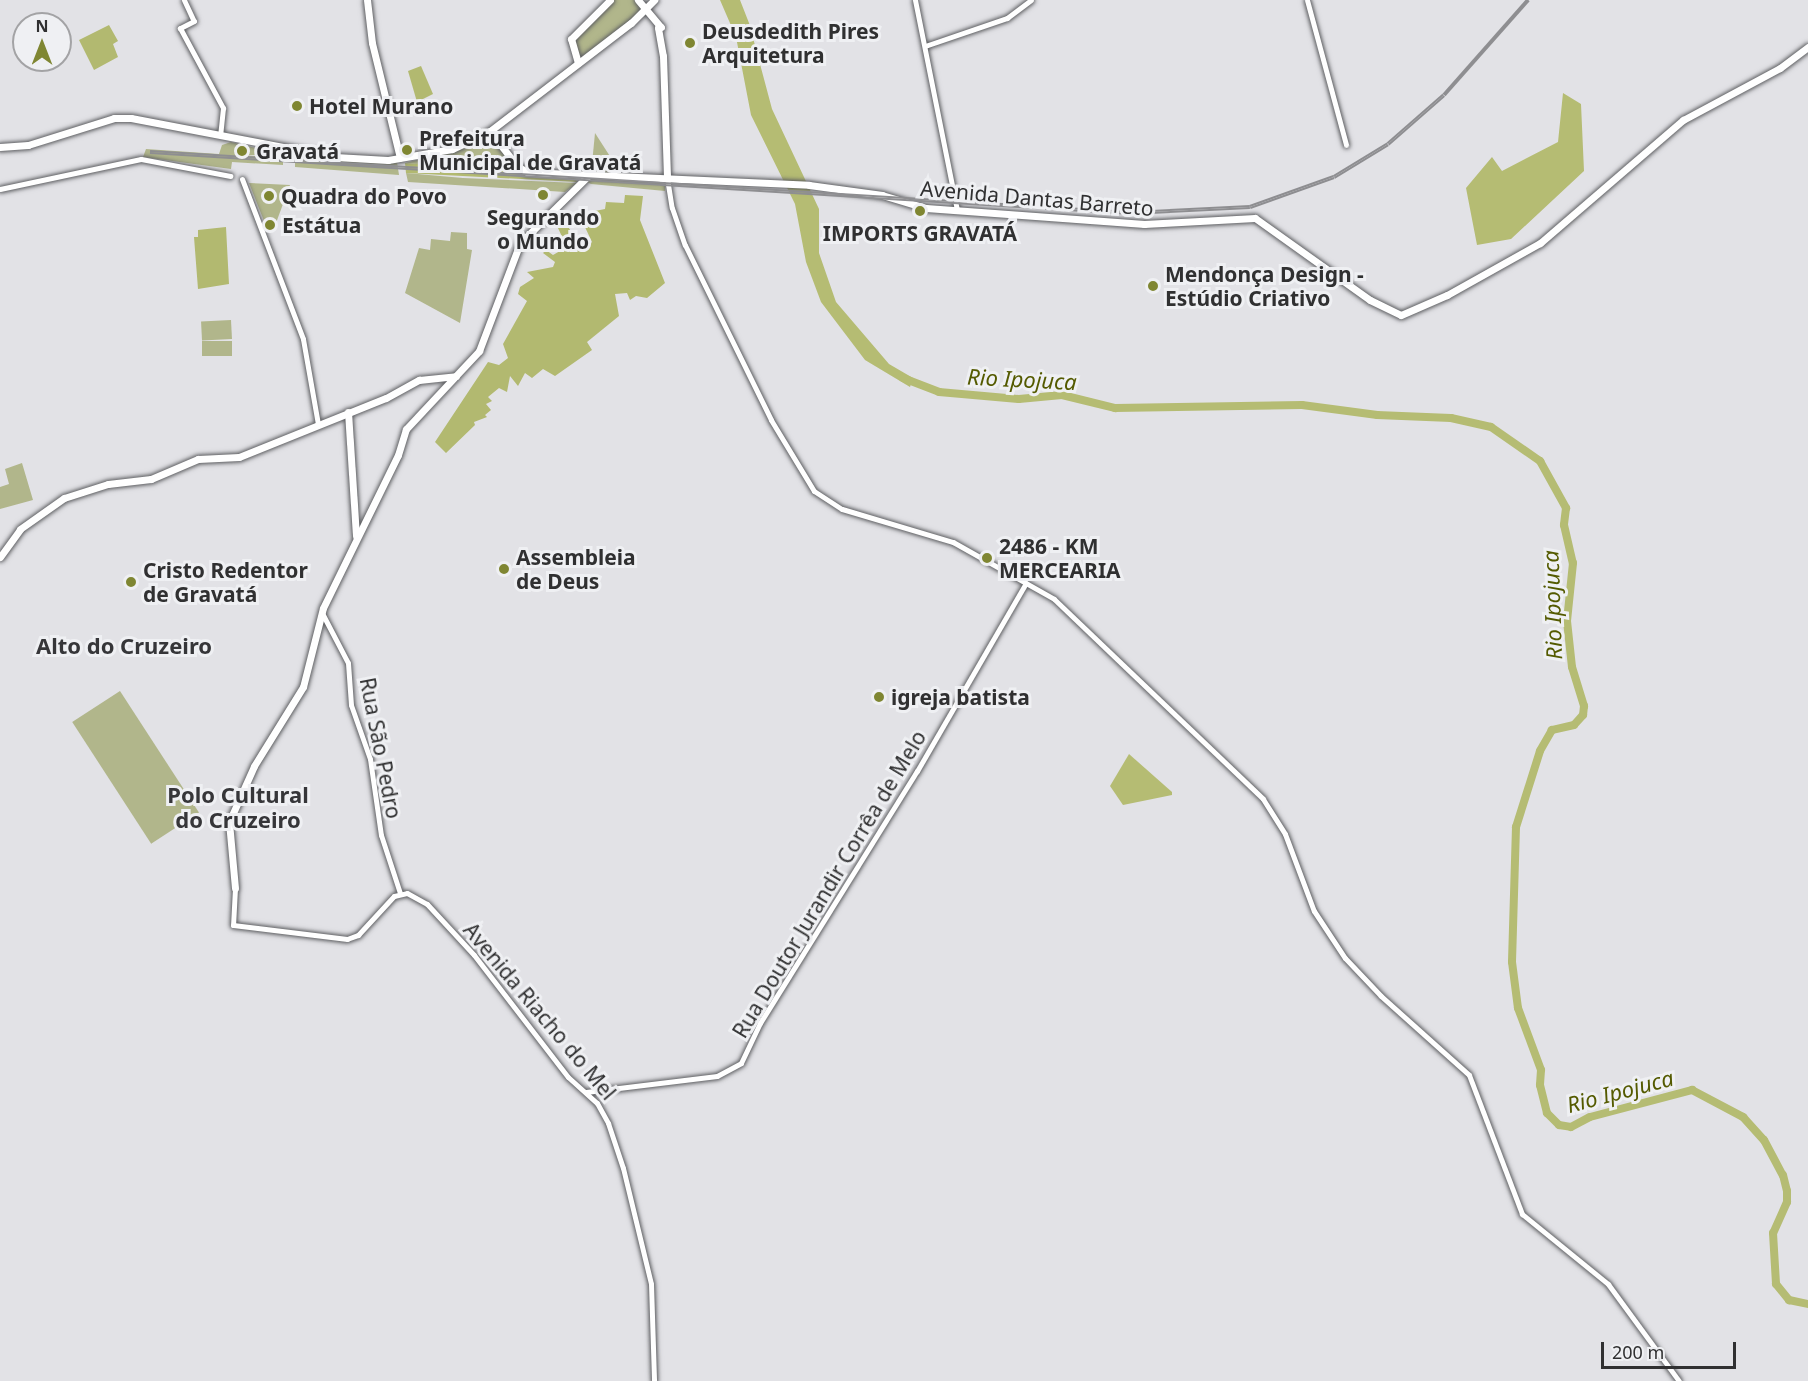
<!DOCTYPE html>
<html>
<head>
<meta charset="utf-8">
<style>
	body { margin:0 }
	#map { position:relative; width:1808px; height:1381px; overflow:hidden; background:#e2e2e6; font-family:"Noto Sans",sans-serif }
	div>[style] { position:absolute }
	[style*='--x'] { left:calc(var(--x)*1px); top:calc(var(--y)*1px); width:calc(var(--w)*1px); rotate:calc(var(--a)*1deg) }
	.green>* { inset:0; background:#b1b68b; transform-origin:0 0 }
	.forest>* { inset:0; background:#b2b970 }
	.water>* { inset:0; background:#b5bc73 }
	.river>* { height:8px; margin:-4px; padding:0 4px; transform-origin:4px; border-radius:4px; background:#b5bc73 }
	.roads { filter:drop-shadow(0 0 2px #5e5f62) drop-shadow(0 0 2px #5e5f62) }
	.minor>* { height:5px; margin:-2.5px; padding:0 2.5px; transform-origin:2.5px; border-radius:2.5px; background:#fff }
	.major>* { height:7px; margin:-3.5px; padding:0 3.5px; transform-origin:3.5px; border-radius:3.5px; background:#fff }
	.rail>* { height:4px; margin-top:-2px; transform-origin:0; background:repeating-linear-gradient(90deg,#eff0f3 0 4.5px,#8e8e91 0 9px); box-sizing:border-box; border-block:2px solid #8e8e91 }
	.dots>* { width:16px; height:16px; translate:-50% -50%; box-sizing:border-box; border:3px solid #eff0f3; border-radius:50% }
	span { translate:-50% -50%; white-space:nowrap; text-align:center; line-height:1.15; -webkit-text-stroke:6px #eff0f3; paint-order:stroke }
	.poi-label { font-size:21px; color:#303031; font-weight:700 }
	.left { translate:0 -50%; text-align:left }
	.street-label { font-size:21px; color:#303031 }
	.water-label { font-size:22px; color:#545a00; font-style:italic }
	.neighbourhood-label { font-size:22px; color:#363639; font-weight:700 }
	.north { position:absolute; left:12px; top:12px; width:60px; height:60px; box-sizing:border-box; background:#eff0f3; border:2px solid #a3a3a5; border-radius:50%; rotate:0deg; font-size:16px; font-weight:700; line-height:24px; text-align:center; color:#303031 }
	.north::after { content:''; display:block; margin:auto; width:21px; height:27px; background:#7f8632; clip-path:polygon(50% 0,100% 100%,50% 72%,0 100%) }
	.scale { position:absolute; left:1601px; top:1342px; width:135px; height:27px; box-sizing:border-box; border:3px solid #303031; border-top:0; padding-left:8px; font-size:18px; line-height:21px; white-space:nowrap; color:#303031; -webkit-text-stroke:4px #eff0f3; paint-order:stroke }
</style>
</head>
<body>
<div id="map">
	<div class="green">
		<i style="clip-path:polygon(614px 0,634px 0,643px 10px,579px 59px,574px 40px)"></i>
		<i style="clip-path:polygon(595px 133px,622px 175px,591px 174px)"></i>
		<i style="clip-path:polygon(490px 135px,517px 172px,405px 163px,466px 148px)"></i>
		<i style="clip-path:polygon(231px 142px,260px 149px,260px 155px,241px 155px,283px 158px,283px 165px,232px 162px,231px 169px,143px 157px,146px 149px,219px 154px,222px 145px)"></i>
		<i style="clip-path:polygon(295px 156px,397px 162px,399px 175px,295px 167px)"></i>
		<i style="clip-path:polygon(406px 173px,463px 178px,577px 183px,565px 192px,408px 182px)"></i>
		<i style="clip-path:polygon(590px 179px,665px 180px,665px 191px,591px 184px,587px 182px)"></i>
		<i style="clip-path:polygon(249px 183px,290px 185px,276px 223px,268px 231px)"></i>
		<i style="clip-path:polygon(451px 232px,467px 233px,467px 249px,472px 250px,460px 323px,405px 293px,419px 248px,430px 250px,431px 239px,450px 241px)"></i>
		<i style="left:231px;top:320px;width:19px;height:30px;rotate:87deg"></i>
		<i style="left:232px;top:341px;width:15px;height:30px;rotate:90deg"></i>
		<i style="clip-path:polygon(22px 463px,33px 500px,0 509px,0 487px,9px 484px,5px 469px)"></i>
		<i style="left:120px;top:691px;width:145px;height:57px;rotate:57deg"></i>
	</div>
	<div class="forest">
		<i style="clip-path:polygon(109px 25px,118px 41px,113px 44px,118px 57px,94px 70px,79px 40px)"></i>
		<i style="clip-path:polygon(421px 66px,433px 94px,417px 102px,408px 71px)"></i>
		<i style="clip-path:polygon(405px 163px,575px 176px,577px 182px,406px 173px)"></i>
		<i style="clip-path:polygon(625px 195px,643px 196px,640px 220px,665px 283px,647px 298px,636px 296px,630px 300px,627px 293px,615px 294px,619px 316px,587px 342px,592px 350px,555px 376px,543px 369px,532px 378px,525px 373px,518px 386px,510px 376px,507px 392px,499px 388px,488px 397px,492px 401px,486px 404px,491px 410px,485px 415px,487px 417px,474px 422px,475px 425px,446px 453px,435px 442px,488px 362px,499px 365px,508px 358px,503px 344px,527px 301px,518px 294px,520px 287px,534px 278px,527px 272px,553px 267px,555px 262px,543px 253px,546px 250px,553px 255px,567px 247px,557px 226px,564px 221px,584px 250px,592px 242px,584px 225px,585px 213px,605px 209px,606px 202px,624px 203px)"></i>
		<i style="clip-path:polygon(226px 227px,229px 284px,198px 289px,194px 237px,198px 237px,198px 230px)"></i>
	</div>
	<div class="water">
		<i style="clip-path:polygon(720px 0,740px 0,749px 23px,772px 109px,819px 209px,819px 253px,836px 302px,889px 364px,913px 378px,910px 387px,865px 360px,821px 302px,806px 262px,795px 204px,751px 115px,736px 37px)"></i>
		<i style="clip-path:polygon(1563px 93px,1581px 104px,1584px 171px,1511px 239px,1477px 245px,1466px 188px,1492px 157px,1502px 171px,1558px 142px)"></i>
		<i style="clip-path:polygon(1129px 754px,1172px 792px,1172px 795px,1123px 805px,1110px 786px)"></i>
	</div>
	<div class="river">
		<i style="--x:903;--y:378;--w:39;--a:21"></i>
		<i style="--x:939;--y:392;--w:80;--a:5"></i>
		<i style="--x:1019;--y:399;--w:43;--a:-5.3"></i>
		<i style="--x:1062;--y:395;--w:55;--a:13.8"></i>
		<i style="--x:1115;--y:408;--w:187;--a:-0.9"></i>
		<i style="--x:1302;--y:405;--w:76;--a:7.6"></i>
		<i style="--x:1377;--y:415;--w:74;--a:2.3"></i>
		<i style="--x:1451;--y:418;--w:41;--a:12.7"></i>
		<i style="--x:1491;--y:427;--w:60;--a:34.8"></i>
		<i style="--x:1540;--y:461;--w:54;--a:61"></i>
		<i style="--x:1566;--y:508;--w:17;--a:97"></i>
		<i style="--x:1564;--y:525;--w:39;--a:77"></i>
		<i style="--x:1573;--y:563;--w:58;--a:95.9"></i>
		<i style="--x:1567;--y:621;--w:46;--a:83.8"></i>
		<i style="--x:1572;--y:667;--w:41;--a:72.9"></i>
		<i style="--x:1584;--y:706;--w:9;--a:96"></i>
		<i style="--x:1583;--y:715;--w:13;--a:132"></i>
		<i style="--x:1574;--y:725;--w:23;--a:167"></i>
		<i style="--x:1552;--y:730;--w:24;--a:120"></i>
		<i style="--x:1540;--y:751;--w:80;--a:107.5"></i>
		<i style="--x:1516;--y:827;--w:135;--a:91.7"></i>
		<i style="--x:1512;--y:962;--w:46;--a:82.6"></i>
		<i style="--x:1518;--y:1008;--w:66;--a:69.6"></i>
		<i style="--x:1541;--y:1070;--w:15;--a:94"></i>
		<i style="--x:1540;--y:1085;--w:29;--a:76"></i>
		<i style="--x:1547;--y:1113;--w:17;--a:45"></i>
		<i style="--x:1559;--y:1125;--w:12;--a:9"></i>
		<i style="--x:1571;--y:1127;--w:21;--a:-28"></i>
		<i style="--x:1590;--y:1117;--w:106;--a:-14.8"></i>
		<i style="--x:1692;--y:1090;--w:58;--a:27.9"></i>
		<i style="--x:1743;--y:1117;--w:31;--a:48"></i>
		<i style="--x:1764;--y:1140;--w:40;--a:62"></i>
		<i style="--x:1783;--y:1175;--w:16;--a:76"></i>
		<i style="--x:1787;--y:1191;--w:11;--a:90"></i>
		<i style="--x:1787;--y:1202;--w:34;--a:114"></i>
		<i style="--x:1773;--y:1233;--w:51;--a:86.6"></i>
		<i style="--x:1776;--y:1284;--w:21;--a:51"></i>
		<i style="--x:1789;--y:1300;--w:19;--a:12"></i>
	</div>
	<div class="roads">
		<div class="minor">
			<i style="--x:184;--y:0;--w:23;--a:65"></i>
			<i style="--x:194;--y:21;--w:16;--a:153"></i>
			<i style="--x:180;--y:28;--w:91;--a:61.7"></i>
			<i style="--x:223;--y:108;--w:27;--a:96"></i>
			<i style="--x:915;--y:0;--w:215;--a:78.7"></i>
			<i style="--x:1307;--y:0;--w:150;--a:74.9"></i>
			<i style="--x:925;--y:46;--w:87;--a:-18.9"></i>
			<i style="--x:1007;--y:18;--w:30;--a:-37"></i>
			<i style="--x:667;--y:178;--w:30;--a:81"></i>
			<i style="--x:672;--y:208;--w:39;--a:71"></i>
			<i style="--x:685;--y:245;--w:195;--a:63.8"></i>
			<i style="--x:771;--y:420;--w:83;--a:58.8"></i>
			<i style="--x:814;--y:491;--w:33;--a:33"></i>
			<i style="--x:842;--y:509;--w:116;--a:16.6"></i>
			<i style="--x:953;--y:542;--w:116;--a:29.4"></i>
			<i style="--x:1054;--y:599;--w:289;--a:43.7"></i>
			<i style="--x:1263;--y:799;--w:41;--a:57.8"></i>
			<i style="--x:1285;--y:834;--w:82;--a:69.4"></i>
			<i style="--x:1314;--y:911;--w:56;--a:56.6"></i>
			<i style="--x:1345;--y:958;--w:52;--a:46.5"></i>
			<i style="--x:1381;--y:996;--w:118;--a:41.9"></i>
			<i style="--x:1469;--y:1075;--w:149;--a:69.1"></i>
			<i style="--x:1522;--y:1214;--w:111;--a:39.1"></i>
			<i style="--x:1608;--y:1284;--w:120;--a:53.8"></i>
			<i style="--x:242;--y:179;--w:171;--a:69.1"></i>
			<i style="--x:303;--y:339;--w:86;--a:80"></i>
			<i style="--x:0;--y:189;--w:144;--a:-12"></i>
			<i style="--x:141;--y:159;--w:91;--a:10.8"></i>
			<i style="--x:322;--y:613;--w:56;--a:62.5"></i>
			<i style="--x:348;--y:663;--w:42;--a:85.9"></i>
			<i style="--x:351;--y:705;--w:57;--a:70.6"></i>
			<i style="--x:370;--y:759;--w:77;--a:81.8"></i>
			<i style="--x:381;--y:835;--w:61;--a:71.9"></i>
			<i style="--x:235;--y:888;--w:37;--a:93"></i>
			<i style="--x:233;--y:925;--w:115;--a:7"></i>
			<i style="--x:347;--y:939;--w:12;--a:-20"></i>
			<i style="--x:358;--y:935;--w:53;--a:-47.3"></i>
			<i style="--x:394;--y:896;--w:13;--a:-13"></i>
			<i style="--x:407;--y:893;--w:23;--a:29"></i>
			<i style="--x:427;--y:904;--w:69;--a:47.3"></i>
			<i style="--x:474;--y:955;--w:154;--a:52.4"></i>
			<i style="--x:568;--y:1077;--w:39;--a:42"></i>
			<i style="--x:597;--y:1103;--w:23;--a:61"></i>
			<i style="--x:608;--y:1123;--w:47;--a:71.6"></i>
			<i style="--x:623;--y:1168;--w:119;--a:76.4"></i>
			<i style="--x:651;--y:1284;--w:97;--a:88.2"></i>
			<i style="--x:586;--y:1092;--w:132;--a:-7"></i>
			<i style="--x:717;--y:1076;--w:27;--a:-28"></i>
			<i style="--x:741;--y:1063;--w:44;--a:-64.6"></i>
			<i style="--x:760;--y:1023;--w:297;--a:-58.1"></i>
			<i style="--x:917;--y:771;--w:217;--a:-59.9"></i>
		</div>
		<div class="major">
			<i style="--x:367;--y:0;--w:43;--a:83.4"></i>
			<i style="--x:372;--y:43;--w:118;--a:76.3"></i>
			<i style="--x:638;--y:0;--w:35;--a:50"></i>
			<i style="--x:661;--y:27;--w:3;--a:162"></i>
			<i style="--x:658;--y:28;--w:28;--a:80"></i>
			<i style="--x:663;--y:56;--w:122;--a:88.1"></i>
			<i style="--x:578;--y:63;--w:25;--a:-106"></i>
			<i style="--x:571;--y:39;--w:55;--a:-45"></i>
			<i style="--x:490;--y:131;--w:44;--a:52.4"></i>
			<i style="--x:517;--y:166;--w:12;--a:31"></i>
			<i style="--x:527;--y:172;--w:282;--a:2.6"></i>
			<i style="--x:809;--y:185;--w:74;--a:7.8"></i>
			<i style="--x:882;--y:195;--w:46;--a:16.5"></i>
			<i style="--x:926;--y:208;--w:219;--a:4.2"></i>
			<i style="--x:1144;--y:224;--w:111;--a:-3.1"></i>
			<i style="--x:1255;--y:218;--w:141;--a:35.5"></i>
			<i style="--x:1370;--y:300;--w:34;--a:26"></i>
			<i style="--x:1401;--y:315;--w:50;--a:-23.5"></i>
			<i style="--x:1447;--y:295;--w:107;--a:-29.2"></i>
			<i style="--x:1540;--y:243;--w:189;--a:-40.7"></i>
			<i style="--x:1683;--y:120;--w:110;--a:-28.2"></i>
			<i style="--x:1780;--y:68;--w:35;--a:-37"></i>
			<i style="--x:0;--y:147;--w:28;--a:-4"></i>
			<i style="--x:28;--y:145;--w:90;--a:-17.4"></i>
			<i style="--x:114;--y:118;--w:17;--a:0"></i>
			<i style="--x:131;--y:118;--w:208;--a:10.8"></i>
			<i style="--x:335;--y:157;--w:53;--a:3.2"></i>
			<i style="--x:388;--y:160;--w:65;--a:-9.8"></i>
			<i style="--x:452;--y:149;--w:42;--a:-25.3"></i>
			<i style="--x:490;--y:131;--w:178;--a:-37.5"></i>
			<i style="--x:631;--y:23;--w:33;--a:-45"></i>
			<i style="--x:348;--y:412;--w:124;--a:86.3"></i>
			<i style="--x:0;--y:557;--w:34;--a:-54"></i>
			<i style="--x:20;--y:529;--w:54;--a:-35.2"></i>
			<i style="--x:64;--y:498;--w:46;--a:-17.7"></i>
			<i style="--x:108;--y:484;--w:43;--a:-6.6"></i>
			<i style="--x:151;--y:479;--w:51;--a:-23.1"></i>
			<i style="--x:198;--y:459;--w:41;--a:-2.8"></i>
			<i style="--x:239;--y:457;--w:158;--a:-21.9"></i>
			<i style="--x:386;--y:398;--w:38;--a:-29"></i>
			<i style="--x:419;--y:380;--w:37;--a:-6"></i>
			<i style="--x:235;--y:888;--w:66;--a:-95.2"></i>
			<i style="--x:229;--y:822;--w:61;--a:-65.9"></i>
			<i style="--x:254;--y:766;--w:93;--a:-58.2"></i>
			<i style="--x:303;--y:687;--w:81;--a:-75.8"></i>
			<i style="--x:323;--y:608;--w:170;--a:-63.9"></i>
			<i style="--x:398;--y:455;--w:27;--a:-73"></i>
			<i style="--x:406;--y:429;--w:107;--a:-46.9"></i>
			<i style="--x:479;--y:351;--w:116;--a:-69.2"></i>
			<i style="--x:520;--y:243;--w:95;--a:-44.6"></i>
		</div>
	</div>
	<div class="rail">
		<i style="--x:150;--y:152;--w:983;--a:3.56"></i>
		<i style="--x:1131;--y:213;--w:119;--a:-2.9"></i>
		<i style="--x:1250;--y:207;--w:89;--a:-19.7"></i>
		<i style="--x:1334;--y:177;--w:63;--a:-31.4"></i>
		<i style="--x:1388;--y:144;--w:74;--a:-41.2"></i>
		<i style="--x:1444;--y:95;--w:127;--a:-48.5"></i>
	</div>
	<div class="dots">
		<i style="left:690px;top:43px;background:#7f8632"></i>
		<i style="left:297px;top:106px;background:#7f8632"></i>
		<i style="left:407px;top:150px;background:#7f8632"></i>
		<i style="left:242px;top:151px;background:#7f8632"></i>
		<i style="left:543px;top:195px;background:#7f8632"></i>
		<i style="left:269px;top:196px;background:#7f8632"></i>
		<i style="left:920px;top:211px;background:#7f8632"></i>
		<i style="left:270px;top:225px;background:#7f8632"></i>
		<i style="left:1153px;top:286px;background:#7f8632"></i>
		<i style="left:987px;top:558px;background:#7f8632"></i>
		<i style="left:504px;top:569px;background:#7f8632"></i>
		<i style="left:131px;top:582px;background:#7f8632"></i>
		<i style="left:879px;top:697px;background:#7f8632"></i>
	</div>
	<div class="poi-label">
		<span class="left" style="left:702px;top:43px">Deusdedith Pires<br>Arquitetura</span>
		<span class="left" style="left:309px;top:106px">Hotel Murano</span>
		<span class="left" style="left:419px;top:150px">Prefeitura<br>Municipal de Gravatá</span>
		<span class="left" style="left:256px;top:151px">Gravatá</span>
		<span class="left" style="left:281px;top:196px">Quadra do Povo</span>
		<span style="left:543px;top:229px">Segurando<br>o Mundo</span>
		<span class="left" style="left:282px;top:225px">Estátua</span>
		<span style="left:920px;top:233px">IMPORTS GRAVATÁ</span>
		<span class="left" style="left:1165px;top:286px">Mendonça Design -<br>Estúdio Criativo</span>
		<span class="left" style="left:999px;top:558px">2486 - KM<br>MERCEARIA</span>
		<span class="left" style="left:516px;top:569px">Assembleia<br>de Deus</span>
		<span class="left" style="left:143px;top:582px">Cristo Redentor<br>de Gravatá</span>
		<span class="left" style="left:891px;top:697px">igreja batista</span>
	</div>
	<div class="street-label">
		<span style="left:1037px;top:198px;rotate:5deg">Avenida Dantas Barreto</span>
		<span style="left:381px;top:748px;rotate:79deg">Rua São Pedro</span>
		<span style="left:829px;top:884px;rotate:-59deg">Rua Doutor Jurandir Corrêa de Melo</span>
		<span style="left:540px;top:1011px;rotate:50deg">Avenida Riacho do Mel</span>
	</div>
	<div class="water-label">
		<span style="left:1022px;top:379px;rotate:3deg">Rio Ipojuca</span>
		<span style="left:1552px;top:605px;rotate:-92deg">Rio Ipojuca</span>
		<span style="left:1620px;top:1091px;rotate:-15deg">Rio Ipojuca</span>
	</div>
	<div class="neighbourhood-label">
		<span style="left:124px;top:646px">Alto do Cruzeiro</span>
		<span style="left:238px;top:807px">Polo Cultural<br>do Cruzeiro</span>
	</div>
	<div class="north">N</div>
	<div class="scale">200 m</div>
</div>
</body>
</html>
